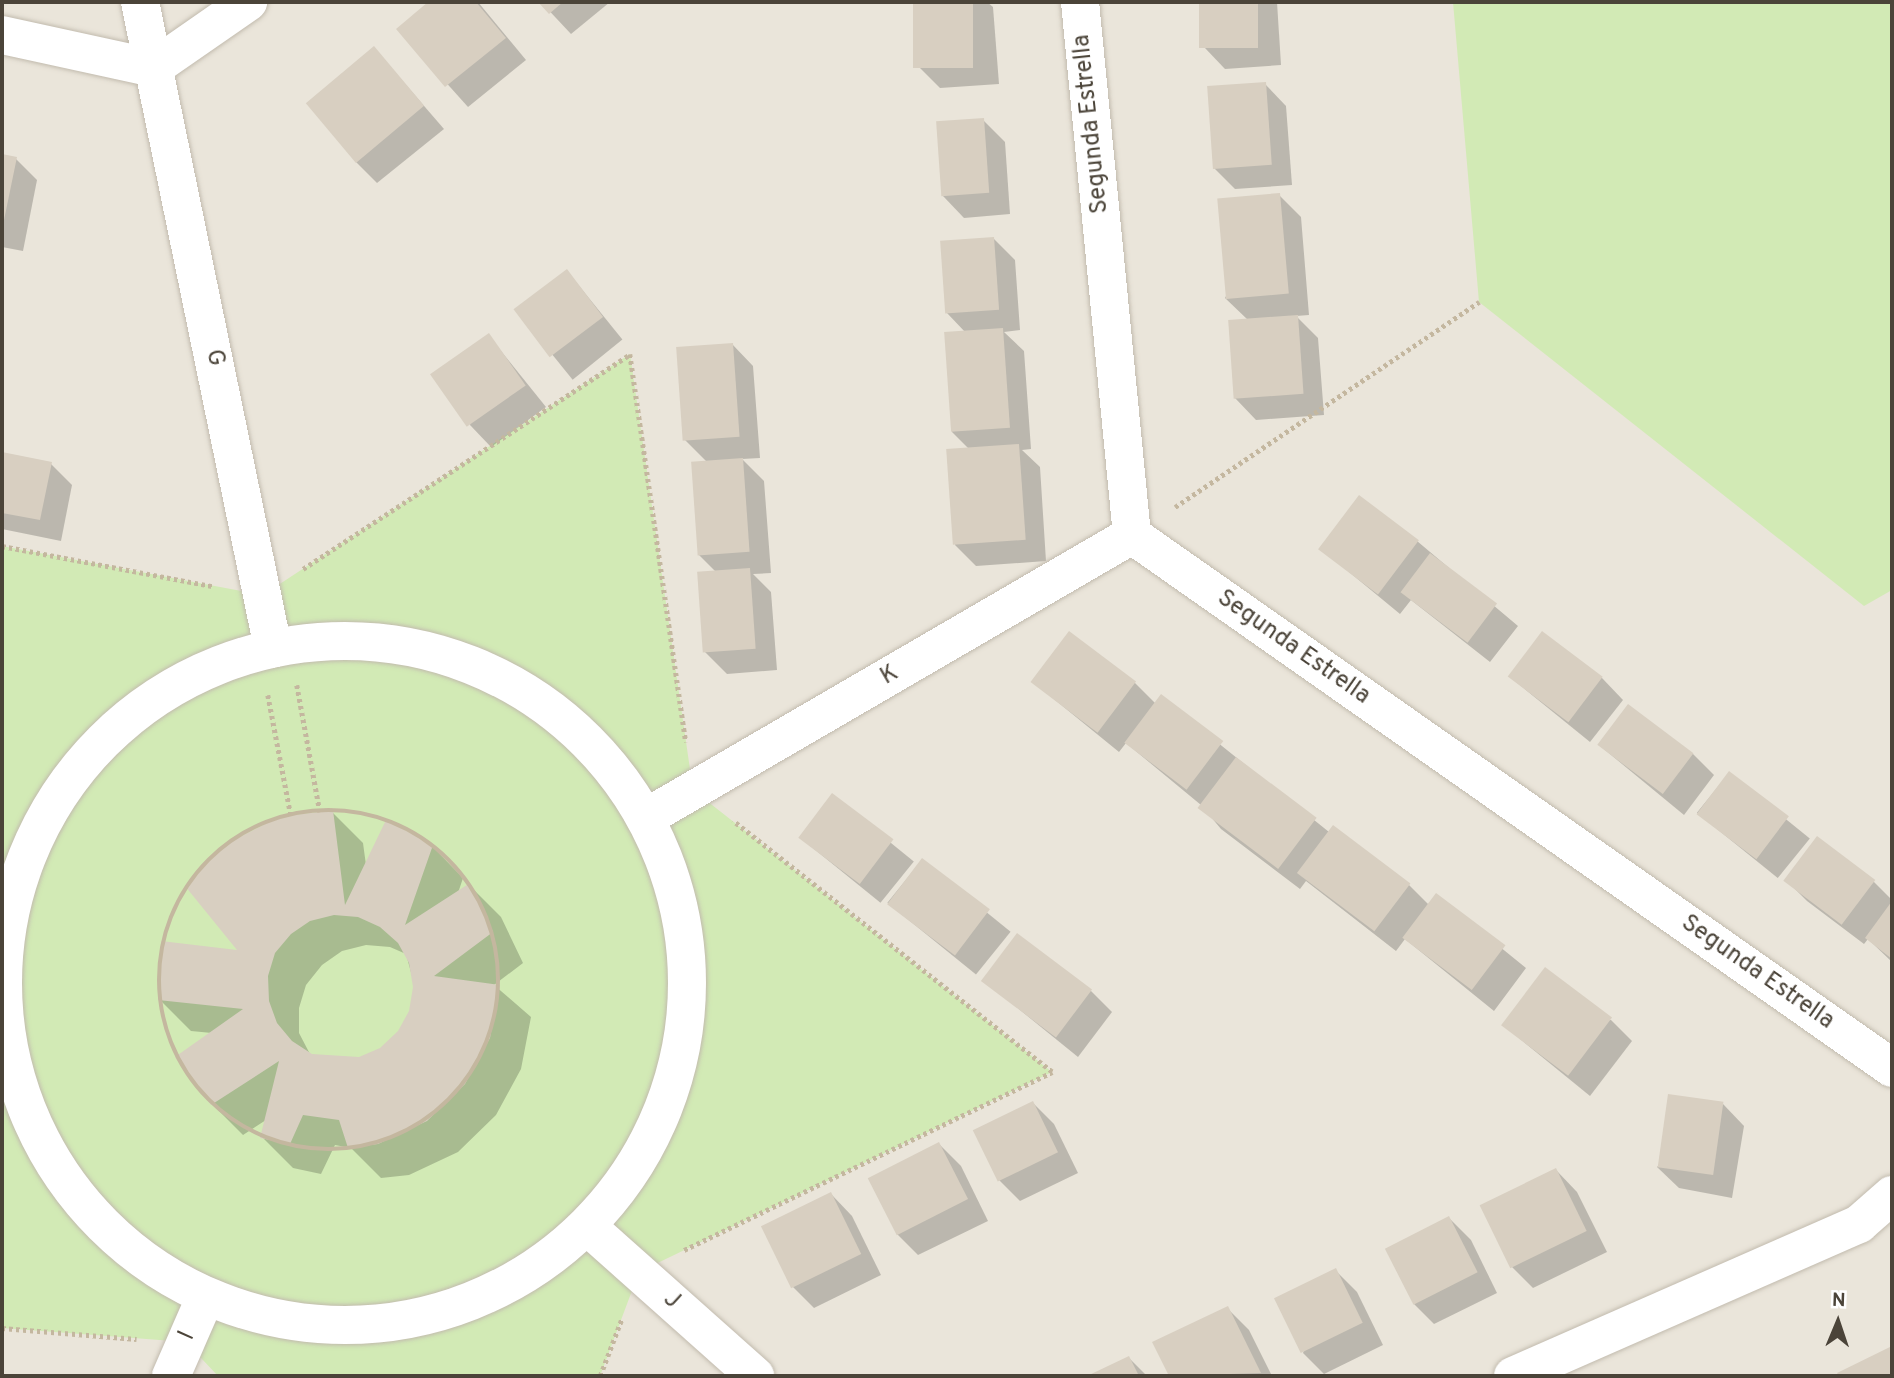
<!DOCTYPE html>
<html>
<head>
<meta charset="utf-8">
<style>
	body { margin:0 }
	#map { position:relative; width:1894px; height:1378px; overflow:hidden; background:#f6f3ec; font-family:Overpass,sans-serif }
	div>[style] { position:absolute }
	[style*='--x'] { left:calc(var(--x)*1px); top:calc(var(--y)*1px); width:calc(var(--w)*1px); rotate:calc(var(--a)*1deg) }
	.residential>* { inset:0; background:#eae5da; transform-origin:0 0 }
	.green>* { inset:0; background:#d2eab5 }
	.shadow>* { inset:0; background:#0003; transform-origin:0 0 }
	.building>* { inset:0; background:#d8cfc1; transform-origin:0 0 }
	.path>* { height:4.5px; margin-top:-2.25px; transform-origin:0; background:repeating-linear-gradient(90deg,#c4b79f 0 3.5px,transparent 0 7px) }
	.path>.ring { margin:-2.25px; padding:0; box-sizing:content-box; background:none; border:4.5px solid #c4b79f; border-radius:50% }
	.roads { filter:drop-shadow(0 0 2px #c2bbae) drop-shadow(0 0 2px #c2bbae) }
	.street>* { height:38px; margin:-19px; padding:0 19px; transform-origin:19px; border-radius:19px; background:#fff }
	.street>.ring { margin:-19px; padding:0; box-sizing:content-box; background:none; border:38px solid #fff; border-radius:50% }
	span { translate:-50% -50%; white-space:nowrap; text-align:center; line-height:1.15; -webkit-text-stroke:7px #fff; paint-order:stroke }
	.street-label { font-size:24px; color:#4b4439 }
	.frame { position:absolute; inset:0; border:4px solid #4b4439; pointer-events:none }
	.north { position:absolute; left:1803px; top:1287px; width:70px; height:70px; -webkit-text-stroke:5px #fff; paint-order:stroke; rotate:2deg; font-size:19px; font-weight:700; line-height:28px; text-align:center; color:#4b4439 }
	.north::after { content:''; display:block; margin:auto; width:24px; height:32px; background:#4b4439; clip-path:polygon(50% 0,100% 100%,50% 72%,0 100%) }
</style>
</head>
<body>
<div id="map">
	<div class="residential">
		<i style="left:2px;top:2px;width:1890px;height:1374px"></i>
	</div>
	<div class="green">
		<i style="clip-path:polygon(1453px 2px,1892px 2px,1892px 590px,1864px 606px,1479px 302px)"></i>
		<i style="clip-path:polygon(630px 354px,693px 790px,1052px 1072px,639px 1272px,600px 1376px,218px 1376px,186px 1342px,2px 1328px,2px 546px,263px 595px)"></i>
	</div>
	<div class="shadow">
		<i style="clip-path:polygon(431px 2px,478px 2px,526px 60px,468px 107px,398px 29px)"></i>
		<i style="clip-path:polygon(541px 2px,610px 2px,571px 34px)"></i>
		<i style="clip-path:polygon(914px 2px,987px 2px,993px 7px,999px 84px,940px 88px,919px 67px)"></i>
		<i style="clip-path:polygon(1200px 2px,1277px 2px,1281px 65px,1225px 69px,1204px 47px)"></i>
		<i style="clip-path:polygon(374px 48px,444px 129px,377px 183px,356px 162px)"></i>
		<i style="clip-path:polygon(1265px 84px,1286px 106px,1292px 185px,1235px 189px,1214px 168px)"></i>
		<i style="clip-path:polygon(983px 120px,1005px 142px,1010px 214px,964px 218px,943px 196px)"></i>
		<i style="clip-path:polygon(2px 156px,16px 159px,37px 180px,23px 251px,2px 247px)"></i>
		<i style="clip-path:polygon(1279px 195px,1301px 217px,1309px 315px,1296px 316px,1318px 338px,1324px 415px,1256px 420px,1235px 398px,1248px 320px,1225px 298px)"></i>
		<i style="clip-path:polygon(994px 239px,1015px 260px,1020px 330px,1004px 332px,1024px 351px,1031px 449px,1022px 450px,1040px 467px,1046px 561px,976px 566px,955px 545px,969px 449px,952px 432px,966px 333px,947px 313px)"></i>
		<i style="left:567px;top:271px;width:88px;height:64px;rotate:51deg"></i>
		<i style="clip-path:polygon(488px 335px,546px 407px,491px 447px,470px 425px)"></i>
		<i style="clip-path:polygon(732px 344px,753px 366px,760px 458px,742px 459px,764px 481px,771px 573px,753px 574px,771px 592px,777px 670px,727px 674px,705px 652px,717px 573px,699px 555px,707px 462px,685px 440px)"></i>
		<i style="clip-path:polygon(2px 454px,51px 464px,72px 485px,61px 541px,2px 529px)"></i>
		<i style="clip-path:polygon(1417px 541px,1518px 626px,1490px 662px,1411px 600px,1400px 614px,1320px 548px)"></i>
		<i style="clip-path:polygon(1510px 677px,1602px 678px,1623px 700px,1590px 742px)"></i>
		<i style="clip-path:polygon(1033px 682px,1135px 683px,1156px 704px,1161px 697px,1329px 832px,1409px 885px,1429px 905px,1436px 895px,1526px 968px,1494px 1011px,1405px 939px,1396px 951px,1306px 881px,1300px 889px,1221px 829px,1201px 805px,1126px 743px,1119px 752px)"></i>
		<i style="clip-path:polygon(1599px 745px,1693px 754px,1714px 775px,1684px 815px)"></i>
		<i style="left:1729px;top:773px;width:104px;height:51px;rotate:39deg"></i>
		<i style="left:833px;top:796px;width:104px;height:53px;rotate:39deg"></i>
		<i style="clip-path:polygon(evenodd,332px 812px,363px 843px,366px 865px,432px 846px,463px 878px,458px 893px,470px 886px,501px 917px,523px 963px,494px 985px,531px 1017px,521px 1069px,496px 1115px,458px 1152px,409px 1175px,381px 1178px,351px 1148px,335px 1145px,321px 1174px,293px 1168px,262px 1137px,266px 1120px,243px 1135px,212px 1104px,212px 1033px,191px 1031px,160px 1000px,241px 953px,332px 812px,366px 945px,390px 947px,406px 954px,415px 987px,411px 1011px,399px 1032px,381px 1049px,359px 1059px,311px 1056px,299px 1033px,299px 1008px,306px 985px,322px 965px,342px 951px,366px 945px)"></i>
		<i style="left:922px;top:860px;width:114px;height:55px;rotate:39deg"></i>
		<i style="clip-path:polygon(1786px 880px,1873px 881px,1892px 900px,1892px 962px,1868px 939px,1864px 944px,1807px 901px)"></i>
		<i style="clip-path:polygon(983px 980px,1091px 991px,1112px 1012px,1078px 1057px)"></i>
		<i style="clip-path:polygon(1611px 1020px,1632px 1041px,1590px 1096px,1503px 1025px)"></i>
		<i style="clip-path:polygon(1033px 1103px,1054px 1124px,1078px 1173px,1020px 1201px,999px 1180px)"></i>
		<i style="clip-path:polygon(1723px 1104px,1744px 1126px,1732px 1198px,1679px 1188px,1657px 1167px)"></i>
		<i style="clip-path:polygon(939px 1144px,961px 1166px,988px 1221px,918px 1255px,897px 1234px)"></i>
		<i style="clip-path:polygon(1556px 1170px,1577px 1192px,1607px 1252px,1533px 1288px,1512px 1267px)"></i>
		<i style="clip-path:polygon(831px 1194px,852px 1216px,881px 1275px,814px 1308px,792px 1286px)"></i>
		<i style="clip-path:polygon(1449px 1218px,1471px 1240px,1497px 1293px,1434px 1324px,1413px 1303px)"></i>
		<i style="clip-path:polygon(1336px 1271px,1357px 1292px,1383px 1345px,1324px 1374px,1303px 1353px)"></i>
		<i style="clip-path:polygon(1227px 1308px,1249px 1330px,1272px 1376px,1171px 1376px,1154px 1343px)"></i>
		<i style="clip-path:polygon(1129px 1358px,1147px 1376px,1091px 1376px)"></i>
	</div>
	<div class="building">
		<i style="clip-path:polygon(428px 2px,476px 2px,506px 38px,445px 87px,396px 29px)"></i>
		<i style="clip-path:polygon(538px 2px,563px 2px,549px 14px)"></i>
		<i style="left:913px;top:2px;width:60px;height:66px"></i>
		<i style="left:1199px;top:2px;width:59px;height:46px"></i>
		<i style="left:374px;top:46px;width:78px;height:89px;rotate:50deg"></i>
		<i style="left:1266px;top:82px;width:83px;height:59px;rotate:86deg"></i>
		<i style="left:984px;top:118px;width:75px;height:48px;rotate:86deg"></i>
		<i style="clip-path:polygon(2px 154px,17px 157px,3px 225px,2px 225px)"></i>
		<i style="left:1280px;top:193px;width:101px;height:63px;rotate:85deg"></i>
		<i style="left:994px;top:237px;width:73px;height:54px;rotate:86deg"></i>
		<i style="left:567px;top:269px;width:60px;height:67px;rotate:53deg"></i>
		<i style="left:1298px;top:315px;width:79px;height:70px;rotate:86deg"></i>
		<i style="left:1003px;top:328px;width:100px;height:59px;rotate:86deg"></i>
		<i style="left:489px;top:333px;width:64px;height:72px;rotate:55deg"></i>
		<i style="left:733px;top:343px;width:94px;height:57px;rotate:86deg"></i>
		<i style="left:1019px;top:444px;width:96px;height:73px;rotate:86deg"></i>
		<i style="clip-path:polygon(2px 452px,52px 462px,40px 520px,2px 513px)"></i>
		<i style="left:743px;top:458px;width:94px;height:52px;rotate:86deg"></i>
		<i style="left:1359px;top:495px;width:75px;height:68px;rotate:37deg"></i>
		<i style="left:1430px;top:553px;width:84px;height:49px;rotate:37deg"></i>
		<i style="left:750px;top:568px;width:81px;height:53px;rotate:86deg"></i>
		<i style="left:1069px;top:631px;width:84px;height:64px;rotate:37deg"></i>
		<i style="left:1542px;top:631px;width:76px;height:57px;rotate:37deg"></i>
		<i style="left:1161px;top:694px;width:78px;height:61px;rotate:37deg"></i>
		<i style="left:1628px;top:704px;width:82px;height:51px;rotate:37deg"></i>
		<i style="left:1236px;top:757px;width:101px;height:64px;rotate:37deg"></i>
		<i style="left:1729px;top:771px;width:75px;height:54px;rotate:37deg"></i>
		<i style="left:832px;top:793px;width:77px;height:56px;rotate:37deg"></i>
		<i style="clip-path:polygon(evenodd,333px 810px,345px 905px,386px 820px,433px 845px,405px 925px,470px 883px,493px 932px,434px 976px,500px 985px,490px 1038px,465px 1084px,427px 1121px,378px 1144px,348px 1148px,339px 1120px,303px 1115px,290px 1144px,260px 1138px,279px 1061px,211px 1105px,175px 1057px,243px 1009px,158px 1000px,161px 941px,237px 950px,185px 886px,226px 844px,279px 817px,333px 810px,334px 915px,358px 917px,380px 927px,398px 943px,409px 963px,413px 987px,409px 1011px,398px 1031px,380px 1048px,359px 1057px,312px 1054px,292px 1041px,277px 1023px,269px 1001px,268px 976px,275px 953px,291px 934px,310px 921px,334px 915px)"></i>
		<i style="left:1333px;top:825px;width:97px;height:60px;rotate:37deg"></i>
		<i style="left:1817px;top:836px;width:73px;height:56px;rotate:37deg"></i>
		<i style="left:922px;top:858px;width:85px;height:58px;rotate:37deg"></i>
		<i style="left:1436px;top:893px;width:87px;height:56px;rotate:37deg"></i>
		<i style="clip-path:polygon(1892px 901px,1892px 959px,1865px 938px)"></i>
		<i style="left:1017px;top:933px;width:94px;height:60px;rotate:37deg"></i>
		<i style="left:1545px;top:967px;width:84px;height:73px;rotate:37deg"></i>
		<i style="left:1668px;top:1094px;width:56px;height:74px;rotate:8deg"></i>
		<i style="left:1033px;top:1101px;width:57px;height:67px;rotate:64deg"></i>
		<i style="left:939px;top:1142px;width:64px;height:80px;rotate:63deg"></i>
		<i style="left:1556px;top:1168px;width:70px;height:85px;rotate:64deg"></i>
		<i style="left:831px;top:1192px;width:69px;height:78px;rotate:64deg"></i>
		<i style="left:1449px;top:1216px;width:63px;height:72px;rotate:63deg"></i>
		<i style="left:1336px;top:1268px;width:61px;height:69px;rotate:64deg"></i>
		<i style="clip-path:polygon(1228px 1306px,1261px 1373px,1169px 1376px,1152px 1342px)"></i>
		<i style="clip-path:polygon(1892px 1346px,1892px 1376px,1839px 1376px,1837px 1373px)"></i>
		<i style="clip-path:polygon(1129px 1356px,1139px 1376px,1087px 1376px)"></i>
	</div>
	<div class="path">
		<i style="--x:1175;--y:507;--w:367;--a:-34"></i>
		<i style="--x:2;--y:546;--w:214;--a:10.8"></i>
		<i style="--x:303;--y:569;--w:391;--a:-33.3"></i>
		<i style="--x:630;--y:354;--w:392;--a:81.8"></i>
		<i style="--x:297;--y:685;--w:129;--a:79.7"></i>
		<i style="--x:268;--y:695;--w:123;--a:79.2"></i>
		<i class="ring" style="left:159px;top:810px;width:335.5px;height:335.5px"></i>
		<i style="--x:684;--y:1250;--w:409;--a:-25.8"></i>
		<i style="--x:1052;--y:1072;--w:406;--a:-141.8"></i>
		<i style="--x:2;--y:1328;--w:135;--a:4.7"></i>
		<i style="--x:600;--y:1376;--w:62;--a:-69.2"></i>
	</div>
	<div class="roads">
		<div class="street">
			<i style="--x:140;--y:2;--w:660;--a:78.37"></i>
			<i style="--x:1080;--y:2;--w:536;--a:84.43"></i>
			<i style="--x:1132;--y:535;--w:928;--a:35.04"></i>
			<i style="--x:2;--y:35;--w:155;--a:12.3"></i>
			<i style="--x:153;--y:68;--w:116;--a:-34.8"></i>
			<i class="ring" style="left:3px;top:641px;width:646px;height:646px"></i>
			<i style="--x:647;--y:817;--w:561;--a:-30.18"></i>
			<i style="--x:588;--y:1227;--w:224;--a:41.7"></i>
			<i style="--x:171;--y:1376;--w:87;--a:-66.4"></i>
			<i style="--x:1513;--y:1376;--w:378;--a:-23.7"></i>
			<i style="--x:1859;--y:1224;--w:44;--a:-41.3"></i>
		</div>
	</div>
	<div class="street-label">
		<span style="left:1092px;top:124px;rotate:-96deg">Segunda Estrella</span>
		<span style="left:214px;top:358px;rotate:78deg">G</span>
		<span style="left:1293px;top:648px;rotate:35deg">Segunda Estrella</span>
		<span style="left:890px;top:676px;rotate:-30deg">K</span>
		<span style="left:1757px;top:973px;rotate:35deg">Segunda Estrella</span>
		<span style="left:671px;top:1301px;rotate:42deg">J</span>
		<span style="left:188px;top:1336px;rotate:-66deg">I</span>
	</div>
	<div class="frame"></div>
	<div class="north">N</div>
</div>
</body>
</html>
